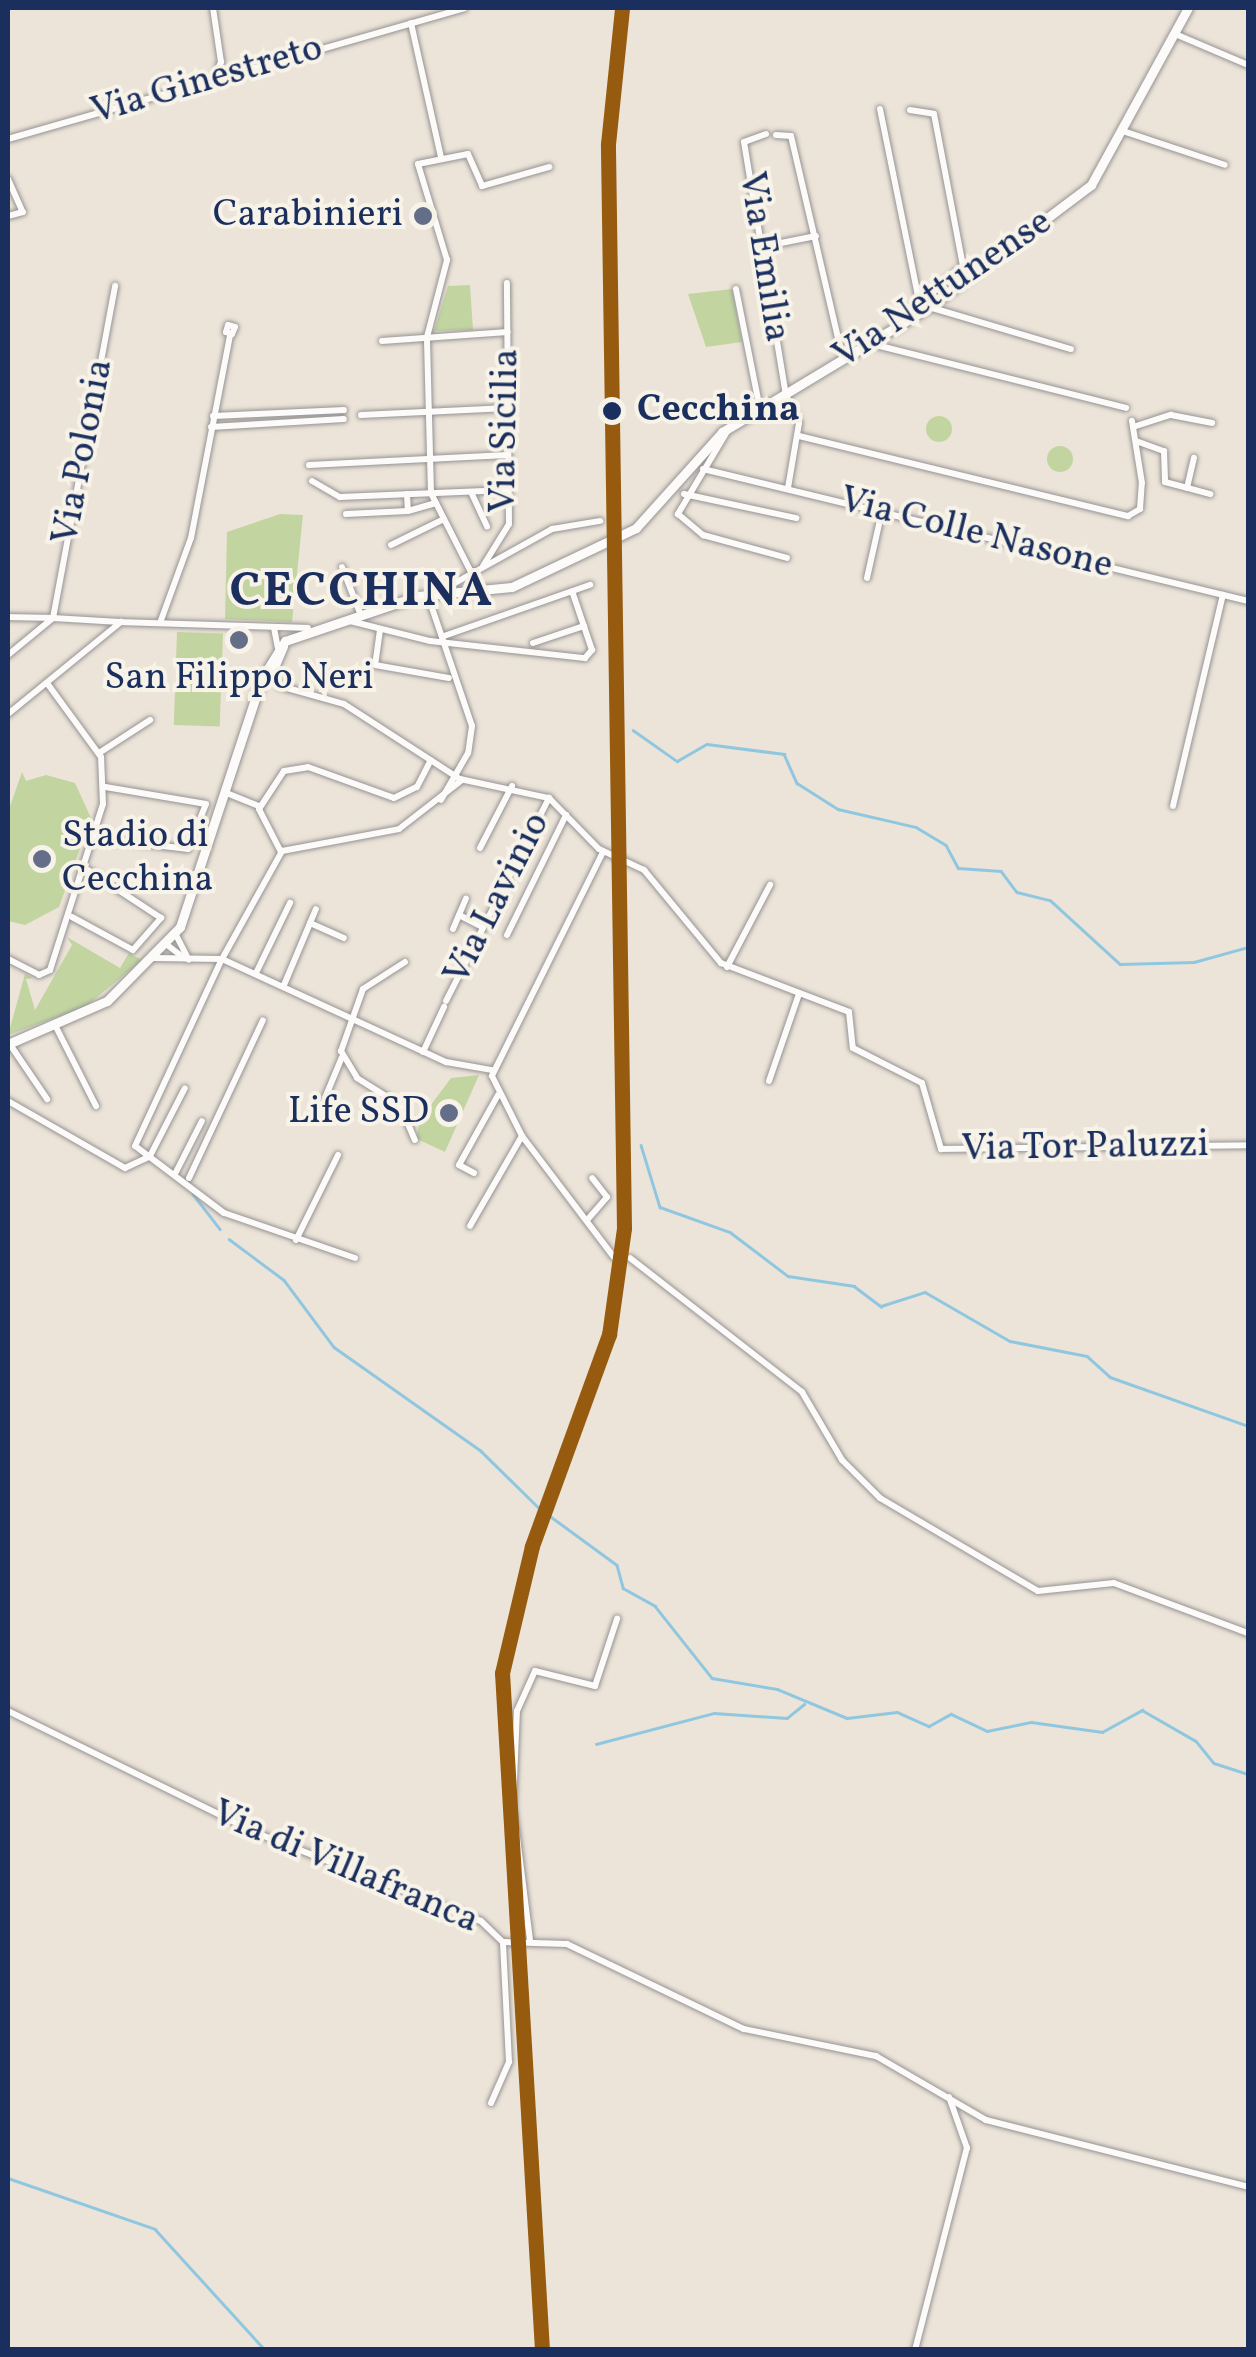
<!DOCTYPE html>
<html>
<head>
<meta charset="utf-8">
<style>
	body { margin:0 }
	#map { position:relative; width:1256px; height:2357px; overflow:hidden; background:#ece4d8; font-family:Vollkorn,serif }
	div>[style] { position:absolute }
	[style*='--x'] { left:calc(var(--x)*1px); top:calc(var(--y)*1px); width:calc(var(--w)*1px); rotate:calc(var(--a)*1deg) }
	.green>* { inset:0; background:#c2d5a1; transform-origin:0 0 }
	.round { border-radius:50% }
	.stream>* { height:2.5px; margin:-1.25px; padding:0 1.25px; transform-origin:1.25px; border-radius:1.25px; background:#90c7e0 }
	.roads { filter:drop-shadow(0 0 2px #959395) drop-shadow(0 0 2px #959395) }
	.minor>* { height:6px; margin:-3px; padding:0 3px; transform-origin:3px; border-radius:3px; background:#fcfbf9 }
	.major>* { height:9px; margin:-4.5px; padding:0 4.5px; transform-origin:4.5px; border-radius:4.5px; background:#fcfbf9 }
	.rail-1>* { height:15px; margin:-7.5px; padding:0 7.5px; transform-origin:7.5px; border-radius:7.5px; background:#965b0e }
	.dots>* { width:28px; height:28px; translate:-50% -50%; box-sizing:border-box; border:5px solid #f7f3e8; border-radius:50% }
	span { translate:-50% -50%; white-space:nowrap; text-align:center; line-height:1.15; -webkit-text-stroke:8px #f7f3e8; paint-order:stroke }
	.street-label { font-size:38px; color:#1b2f5e }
	.poi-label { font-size:38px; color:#1b2f5e }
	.right { translate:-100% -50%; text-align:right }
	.left { translate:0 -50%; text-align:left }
	.stop-label { font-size:38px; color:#1b2f5e; font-weight:700 }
	.district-label { font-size:48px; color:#1b2f5e; font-weight:700; letter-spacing:2.5px }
	.frame { position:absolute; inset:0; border:10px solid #1b2f5e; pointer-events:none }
</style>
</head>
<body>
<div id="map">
	<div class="green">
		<i style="clip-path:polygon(470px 285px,473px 330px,434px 331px,448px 286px)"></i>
		<i style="clip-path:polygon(732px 289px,742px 342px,706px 347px,688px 294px)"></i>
		<i class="round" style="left:926px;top:416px;width:26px;height:26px"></i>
		<i class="round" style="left:1047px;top:446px;width:26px;height:26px"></i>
		<i style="clip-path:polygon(280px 514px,303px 515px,292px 622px,225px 619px,227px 532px)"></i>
		<i style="left:177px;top:632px;width:46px;height:93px;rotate:2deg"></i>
		<i style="clip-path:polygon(22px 772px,26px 781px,46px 775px,75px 783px,91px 818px,59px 907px,25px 925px,8px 921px,8px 812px)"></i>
		<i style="clip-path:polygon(67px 937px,120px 968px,129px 953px,142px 960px,85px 1007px,8px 1035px,25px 974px,33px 978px,26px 979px,35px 1010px,72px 945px)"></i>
		<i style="clip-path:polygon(479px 1075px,445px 1152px,417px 1139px,419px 1121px,451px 1078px)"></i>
	</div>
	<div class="stream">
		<i style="--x:633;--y:730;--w:54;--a:35.2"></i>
		<i style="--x:677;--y:761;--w:34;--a:-30"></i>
		<i style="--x:707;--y:744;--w:78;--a:7.4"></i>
		<i style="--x:784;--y:754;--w:32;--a:66"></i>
		<i style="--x:797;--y:783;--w:49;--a:32.4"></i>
		<i style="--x:838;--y:809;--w:80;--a:13"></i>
		<i style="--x:916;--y:827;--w:35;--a:31"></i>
		<i style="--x:946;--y:845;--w:26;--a:62"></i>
		<i style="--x:958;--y:868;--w:43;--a:4"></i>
		<i style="--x:1001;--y:871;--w:26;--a:53"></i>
		<i style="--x:1017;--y:892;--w:34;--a:14"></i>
		<i style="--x:1050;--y:900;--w:95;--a:42.4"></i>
		<i style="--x:1120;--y:964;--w:74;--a:-1.5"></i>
		<i style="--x:1194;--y:962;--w:56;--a:-15.5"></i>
		<i style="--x:641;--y:1145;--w:65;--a:73"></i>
		<i style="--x:660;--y:1207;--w:74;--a:19.7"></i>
		<i style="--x:730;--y:1232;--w:73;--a:37.2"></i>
		<i style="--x:788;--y:1276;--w:67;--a:8.6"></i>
		<i style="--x:854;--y:1286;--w:34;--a:37"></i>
		<i style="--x:881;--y:1306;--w:46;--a:-17.7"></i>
		<i style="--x:925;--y:1292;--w:98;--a:30"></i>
		<i style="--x:1010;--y:1341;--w:78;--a:11"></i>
		<i style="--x:1087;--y:1356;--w:31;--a:42"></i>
		<i style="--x:1110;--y:1377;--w:146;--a:19.5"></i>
		<i style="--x:193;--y:1194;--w:44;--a:52.4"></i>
		<i style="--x:229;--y:1239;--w:69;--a:36.7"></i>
		<i style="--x:284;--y:1280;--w:84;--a:53.3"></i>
		<i style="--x:334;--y:1347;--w:179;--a:35.2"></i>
		<i style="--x:480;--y:1450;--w:87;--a:44.5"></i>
		<i style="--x:550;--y:1516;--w:83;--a:36.2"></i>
		<i style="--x:617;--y:1565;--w:24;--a:75"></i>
		<i style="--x:623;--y:1588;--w:37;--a:29"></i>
		<i style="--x:655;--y:1606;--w:92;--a:51.6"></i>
		<i style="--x:712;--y:1678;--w:66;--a:9.6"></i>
		<i style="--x:777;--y:1689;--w:76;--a:22.5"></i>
		<i style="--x:847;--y:1718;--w:50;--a:-6.8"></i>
		<i style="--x:897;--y:1712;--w:35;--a:24"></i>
		<i style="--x:929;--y:1726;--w:25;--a:-29"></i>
		<i style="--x:951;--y:1714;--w:40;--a:25"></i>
		<i style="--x:987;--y:1731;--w:45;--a:-11.6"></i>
		<i style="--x:1031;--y:1722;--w:72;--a:8"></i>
		<i style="--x:1102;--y:1732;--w:46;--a:-28.8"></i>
		<i style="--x:1142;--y:1710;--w:62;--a:29.9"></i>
		<i style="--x:1196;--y:1741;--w:28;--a:51"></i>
		<i style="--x:1214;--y:1763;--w:36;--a:18"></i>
		<i style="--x:596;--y:1744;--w:122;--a:-14.7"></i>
		<i style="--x:714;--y:1713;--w:73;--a:3.9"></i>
		<i style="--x:787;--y:1718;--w:22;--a:-39"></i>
		<i style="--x:8;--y:2178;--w:156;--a:19.1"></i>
		<i style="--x:155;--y:2229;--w:164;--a:47.7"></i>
	</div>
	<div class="roads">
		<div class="minor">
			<i style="--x:411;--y:23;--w:137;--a:77.4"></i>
			<i style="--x:1175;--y:34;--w:79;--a:23"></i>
			<i style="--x:213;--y:80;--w:20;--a:-66"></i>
			<i style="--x:221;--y:62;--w:55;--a:-98.4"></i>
			<i style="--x:880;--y:109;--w:206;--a:78.5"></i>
			<i style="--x:910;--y:110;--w:24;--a:9"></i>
			<i style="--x:934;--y:114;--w:155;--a:79.2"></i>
			<i style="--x:963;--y:266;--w:43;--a:138.8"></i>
			<i style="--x:1126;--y:132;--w:104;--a:18.4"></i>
			<i style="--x:766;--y:134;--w:23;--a:160"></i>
			<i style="--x:744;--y:142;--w:256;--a:80.6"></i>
			<i style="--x:786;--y:395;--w:31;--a:65"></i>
			<i style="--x:799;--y:423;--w:66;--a:99.6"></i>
			<i style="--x:776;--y:135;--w:15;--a:4"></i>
			<i style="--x:791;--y:136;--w:229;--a:76.9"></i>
			<i style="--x:8;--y:139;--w:475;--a:-16"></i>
			<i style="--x:8;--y:179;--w:36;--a:66"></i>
			<i style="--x:23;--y:212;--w:16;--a:165"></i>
			<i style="--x:761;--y:247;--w:56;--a:-11.3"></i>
			<i style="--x:736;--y:289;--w:122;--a:78.7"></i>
			<i style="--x:929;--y:307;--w:148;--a:16.5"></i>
			<i style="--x:904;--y:321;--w:10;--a:-96"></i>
			<i style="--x:903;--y:311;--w:34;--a:-24"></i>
			<i style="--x:228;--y:325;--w:7;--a:16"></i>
			<i style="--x:235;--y:327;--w:8;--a:113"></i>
			<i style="--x:232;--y:334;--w:6;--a:-162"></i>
			<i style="--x:226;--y:332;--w:7;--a:-74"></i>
			<i style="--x:382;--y:341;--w:126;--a:-4.1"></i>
			<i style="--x:872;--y:344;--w:262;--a:14.1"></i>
			<i style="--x:361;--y:415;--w:147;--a:-2.7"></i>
			<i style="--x:213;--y:416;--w:131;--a:-2.6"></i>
			<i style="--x:731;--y:425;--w:104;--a:120.8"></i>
			<i style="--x:678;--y:514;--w:33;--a:40"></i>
			<i style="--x:703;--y:535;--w:87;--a:15.3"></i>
			<i style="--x:211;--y:427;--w:133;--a:-3.4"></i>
			<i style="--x:1133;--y:427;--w:40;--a:-18"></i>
			<i style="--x:1171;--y:415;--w:42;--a:11"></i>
			<i style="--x:799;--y:436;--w:339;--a:13.7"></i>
			<i style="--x:1128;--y:516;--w:14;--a:-30"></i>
			<i style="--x:1140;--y:509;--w:26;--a:-86"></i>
			<i style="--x:1142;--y:483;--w:63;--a:-99.2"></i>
			<i style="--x:1136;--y:441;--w:30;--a:20"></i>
			<i style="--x:1164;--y:451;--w:31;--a:88"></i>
			<i style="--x:1165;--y:482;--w:47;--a:14.9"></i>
			<i style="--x:309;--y:465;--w:198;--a:-2.9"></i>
			<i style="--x:703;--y:469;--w:561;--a:13.61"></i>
			<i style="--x:312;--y:481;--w:32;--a:30"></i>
			<i style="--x:340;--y:497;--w:168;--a:-2.4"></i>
			<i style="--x:1187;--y:488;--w:31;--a:-77"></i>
			<i style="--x:471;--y:492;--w:38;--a:65"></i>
			<i style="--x:407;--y:494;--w:17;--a:87"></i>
			<i style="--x:408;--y:511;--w:29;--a:-16"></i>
			<i style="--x:684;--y:494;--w:115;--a:12.1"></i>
			<i style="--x:346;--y:514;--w:62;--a:-2.8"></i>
			<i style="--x:391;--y:545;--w:59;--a:-26.1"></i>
			<i style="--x:483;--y:566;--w:49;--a:-58.2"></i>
			<i style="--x:509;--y:524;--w:241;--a:-90.5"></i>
			<i style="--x:342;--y:567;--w:49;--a:68.6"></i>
			<i style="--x:471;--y:572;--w:89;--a:-116.9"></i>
			<i style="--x:431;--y:493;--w:156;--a:-91.5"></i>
			<i style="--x:427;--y:337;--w:80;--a:-75.4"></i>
			<i style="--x:447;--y:260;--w:100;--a:-106.8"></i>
			<i style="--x:418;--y:164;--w:51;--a:-11.3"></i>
			<i style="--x:468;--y:154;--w:35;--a:66"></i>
			<i style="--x:482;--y:186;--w:70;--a:-15.8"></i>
			<i style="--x:867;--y:578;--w:69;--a:-77.4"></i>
			<i style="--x:437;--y:593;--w:132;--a:-29.1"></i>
			<i style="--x:552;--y:529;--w:49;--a:-9.5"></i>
			<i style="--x:428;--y:596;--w:137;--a:71.3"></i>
			<i style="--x:472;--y:726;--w:27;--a:98"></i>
			<i style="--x:468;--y:753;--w:54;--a:119.9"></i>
			<i style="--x:8;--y:617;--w:45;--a:1.3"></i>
			<i style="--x:53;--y:618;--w:338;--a:-79.4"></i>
			<i style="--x:346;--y:620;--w:87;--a:14"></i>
			<i style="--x:430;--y:641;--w:156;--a:6.3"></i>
			<i style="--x:585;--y:658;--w:11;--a:-49"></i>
			<i style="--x:592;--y:650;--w:62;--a:-108.7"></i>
			<i style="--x:160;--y:623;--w:90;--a:-70"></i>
			<i style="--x:191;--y:538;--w:207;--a:-79.1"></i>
			<i style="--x:274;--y:628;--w:20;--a:79"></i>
			<i style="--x:380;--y:630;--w:35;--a:98"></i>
			<i style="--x:375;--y:665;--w:75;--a:10"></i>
			<i style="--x:444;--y:636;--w:155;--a:-19.3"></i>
			<i style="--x:533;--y:643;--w:54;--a:-18.4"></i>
			<i style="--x:285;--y:647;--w:30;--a:113"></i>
			<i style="--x:273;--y:675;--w:13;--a:58"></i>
			<i style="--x:280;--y:686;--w:66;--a:15.7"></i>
			<i style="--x:344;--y:704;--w:138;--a:32.9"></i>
			<i style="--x:460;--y:779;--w:91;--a:12.1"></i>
			<i style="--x:549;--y:798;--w:71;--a:45.6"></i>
			<i style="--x:599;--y:849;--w:50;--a:25"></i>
			<i style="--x:644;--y:870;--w:121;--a:50.4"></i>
			<i style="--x:721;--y:963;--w:137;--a:20.9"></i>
			<i style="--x:849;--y:1012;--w:36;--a:84"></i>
			<i style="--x:853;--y:1048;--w:77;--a:26.9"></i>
			<i style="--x:922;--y:1083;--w:69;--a:73.9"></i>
			<i style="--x:941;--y:1149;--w:307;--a:-0.7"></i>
			<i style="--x:8;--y:655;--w:58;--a:-39.4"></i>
			<i style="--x:53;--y:618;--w:67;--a:3.4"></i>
			<i style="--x:8;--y:714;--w:146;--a:-39.2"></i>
			<i style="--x:121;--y:622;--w:187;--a:1.8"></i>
			<i style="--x:99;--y:753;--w:61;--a:-32.9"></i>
			<i style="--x:229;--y:794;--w:32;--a:22"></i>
			<i style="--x:1173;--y:806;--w:217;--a:-76.7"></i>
			<i style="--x:96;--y:838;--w:93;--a:6.8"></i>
			<i style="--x:188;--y:849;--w:48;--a:-68.2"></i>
			<i style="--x:206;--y:804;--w:102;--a:-170.4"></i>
			<i style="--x:480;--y:848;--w:70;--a:-62.7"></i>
			<i style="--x:281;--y:852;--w:48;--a:-117.1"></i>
			<i style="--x:259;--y:809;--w:45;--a:-56.7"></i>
			<i style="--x:284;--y:771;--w:24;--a:-9"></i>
			<i style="--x:308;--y:767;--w:91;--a:19.8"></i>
			<i style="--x:394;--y:798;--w:25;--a:-26"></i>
			<i style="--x:417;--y:787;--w:30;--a:-63"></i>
			<i style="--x:603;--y:852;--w:250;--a:116.4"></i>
			<i style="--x:492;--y:1076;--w:67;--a:63.4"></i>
			<i style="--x:522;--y:1136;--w:152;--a:52.8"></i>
			<i style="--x:459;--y:915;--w:27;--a:27"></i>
			<i style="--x:72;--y:917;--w:69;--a:28.4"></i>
			<i style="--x:133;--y:950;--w:43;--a:-48.8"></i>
			<i style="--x:161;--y:918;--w:87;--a:-146.7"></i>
			<i style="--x:310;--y:923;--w:15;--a:-67"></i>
			<i style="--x:453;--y:929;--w:33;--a:-67"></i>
			<i style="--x:175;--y:933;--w:30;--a:63"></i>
			<i style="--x:507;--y:935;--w:134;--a:-63.8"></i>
			<i style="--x:166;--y:944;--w:23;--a:38"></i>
			<i style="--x:154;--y:958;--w:68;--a:0.8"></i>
			<i style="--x:222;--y:959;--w:124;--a:-60.9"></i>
			<i style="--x:282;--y:851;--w:119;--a:-10.6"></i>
			<i style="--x:399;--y:829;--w:80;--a:-37.9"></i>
			<i style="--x:8;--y:959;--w:35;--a:27"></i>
			<i style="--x:39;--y:975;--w:12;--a:-24"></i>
			<i style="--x:50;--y:970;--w:174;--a:-72.3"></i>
			<i style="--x:103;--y:804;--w:47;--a:-92.4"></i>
			<i style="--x:101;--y:757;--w:92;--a:-126.1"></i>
			<i style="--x:405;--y:962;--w:50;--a:147.3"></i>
			<i style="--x:363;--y:989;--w:66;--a:109.5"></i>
			<i style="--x:341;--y:1051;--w:31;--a:59"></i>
			<i style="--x:357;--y:1078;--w:51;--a:32.1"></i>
			<i style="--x:400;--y:1105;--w:38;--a:67"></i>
			<i style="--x:727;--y:967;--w:93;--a:-62.3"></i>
			<i style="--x:257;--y:971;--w:76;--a:-64.1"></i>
			<i style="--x:284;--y:985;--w:67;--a:-67.2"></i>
			<i style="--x:310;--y:923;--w:37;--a:24"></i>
			<i style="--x:446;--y:1001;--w:228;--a:-63.1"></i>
			<i style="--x:55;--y:1025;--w:91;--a:63.2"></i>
			<i style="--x:9;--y:1043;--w:68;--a:55.8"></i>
			<i style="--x:423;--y:1052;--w:50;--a:-65"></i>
			<i style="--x:769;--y:1081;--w:92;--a:-71"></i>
			<i style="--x:325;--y:1098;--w:44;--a:-67.5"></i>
			<i style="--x:8;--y:1101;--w:135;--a:29.8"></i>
			<i style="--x:125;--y:1168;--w:26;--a:-25"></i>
			<i style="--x:150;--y:1156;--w:76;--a:-62.8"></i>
			<i style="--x:176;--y:1172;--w:57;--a:-63"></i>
			<i style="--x:474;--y:1173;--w:17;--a:-152"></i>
			<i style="--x:459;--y:1165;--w:80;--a:-60.9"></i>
			<i style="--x:189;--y:1178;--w:174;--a:-64.9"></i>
			<i style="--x:588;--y:1219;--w:29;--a:-49"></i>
			<i style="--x:607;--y:1197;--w:24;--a:-128"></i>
			<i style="--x:470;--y:1226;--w:104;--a:-60"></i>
			<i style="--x:296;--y:1240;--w:95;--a:-63.7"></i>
			<i style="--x:355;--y:1258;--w:139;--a:-161"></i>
			<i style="--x:224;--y:1213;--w:111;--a:-143"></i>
			<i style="--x:135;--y:1146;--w:206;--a:-65.1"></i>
			<i style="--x:222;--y:959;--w:247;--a:24.7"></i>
			<i style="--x:446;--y:1062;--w:47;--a:9.9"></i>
			<i style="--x:630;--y:1258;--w:218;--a:37.9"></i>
			<i style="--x:802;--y:1392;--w:79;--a:59.5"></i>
			<i style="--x:842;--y:1460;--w:54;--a:45"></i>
			<i style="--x:880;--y:1498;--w:183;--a:30.5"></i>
			<i style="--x:1038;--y:1591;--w:76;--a:-6"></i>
			<i style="--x:1114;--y:1583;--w:143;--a:20.5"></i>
			<i style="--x:8;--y:1711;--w:280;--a:26.1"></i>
			<i style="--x:259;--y:1834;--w:238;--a:21.4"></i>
			<i style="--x:481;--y:1921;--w:30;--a:44"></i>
			<i style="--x:503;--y:1942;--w:64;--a:1.8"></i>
			<i style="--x:567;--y:1944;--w:196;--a:25.7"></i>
			<i style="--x:744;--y:2029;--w:135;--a:11.6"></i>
			<i style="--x:876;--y:2056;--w:127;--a:30.2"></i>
			<i style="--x:986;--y:2120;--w:270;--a:14.3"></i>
			<i style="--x:530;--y:1940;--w:136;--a:-97.2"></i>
			<i style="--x:513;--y:1805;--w:94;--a:-87.6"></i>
			<i style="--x:517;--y:1711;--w:44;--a:-65.8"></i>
			<i style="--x:535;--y:1671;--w:62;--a:14"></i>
			<i style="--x:595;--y:1686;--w:71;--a:-71.8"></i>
			<i style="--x:491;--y:2103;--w:45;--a:-66.3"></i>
			<i style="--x:509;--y:2062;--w:120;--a:-92.9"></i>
			<i style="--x:915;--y:2350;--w:209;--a:-75.6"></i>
			<i style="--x:967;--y:2148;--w:54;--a:-109.4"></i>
		</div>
		<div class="major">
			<i style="--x:8;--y:1044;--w:108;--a:-23.5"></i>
			<i style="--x:107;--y:1001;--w:104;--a:-45.4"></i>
			<i style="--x:180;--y:927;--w:262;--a:-71.8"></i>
			<i style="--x:262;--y:678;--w:44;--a:-58.1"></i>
			<i style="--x:285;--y:641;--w:140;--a:-18.7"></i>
			<i style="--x:418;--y:596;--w:94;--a:-5.5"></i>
			<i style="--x:512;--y:587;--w:137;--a:-25.4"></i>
			<i style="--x:636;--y:528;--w:129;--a:-48.1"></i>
			<i style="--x:722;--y:432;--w:242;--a:-31.1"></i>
			<i style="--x:929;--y:307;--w:203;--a:-37"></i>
			<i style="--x:1091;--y:185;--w:202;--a:-61.3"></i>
		</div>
	</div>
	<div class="rail-1">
		<i style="--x:542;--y:2350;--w:678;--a:-93.38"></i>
		<i style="--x:502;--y:1673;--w:130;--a:-76.7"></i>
		<i style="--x:532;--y:1546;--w:225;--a:-70"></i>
		<i style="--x:609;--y:1335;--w:108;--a:-82"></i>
		<i style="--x:624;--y:1228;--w:1084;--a:-90.85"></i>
		<i style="--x:608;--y:144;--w:137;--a:-84.1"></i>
	</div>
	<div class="dots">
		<i style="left:423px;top:216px;background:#646e89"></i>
		<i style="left:612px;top:411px;background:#1b2f5e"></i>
		<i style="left:239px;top:640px;background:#646e89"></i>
		<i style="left:42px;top:859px;background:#646e89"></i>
		<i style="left:449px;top:1113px;background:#646e89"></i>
	</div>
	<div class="street-label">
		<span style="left:207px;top:81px;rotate:-16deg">Via Ginestreto</span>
		<span style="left:763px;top:257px;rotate:81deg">Via Emilia</span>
		<span style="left:943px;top:290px;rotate:-34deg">Via Nettunense</span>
		<span style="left:506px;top:431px;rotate:-89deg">Via Sicilia</span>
		<span style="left:84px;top:452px;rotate:-79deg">Via Polonia</span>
		<span style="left:976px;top:534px;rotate:14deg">Via Colle Nasone</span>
		<span style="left:498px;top:899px;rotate:-63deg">Via Lavinio</span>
		<span style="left:1085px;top:1148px;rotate:-1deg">Via Tor Paluzzi</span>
		<span style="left:345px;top:1868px;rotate:23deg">Via di Villafranca</span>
	</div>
	<div class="poi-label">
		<span class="right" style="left:403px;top:216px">Carabinieri</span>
		<span style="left:239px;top:679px">San Filippo Neri</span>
		<span class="left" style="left:62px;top:859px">Stadio di<br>Cecchina</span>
		<span class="right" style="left:429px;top:1113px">Life SSD</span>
	</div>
	<div class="stop-label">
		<span class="left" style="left:637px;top:411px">Cecchina</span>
	</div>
	<div class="district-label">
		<span style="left:362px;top:593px">CECCHINA</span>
	</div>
	<div class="frame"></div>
</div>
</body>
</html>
